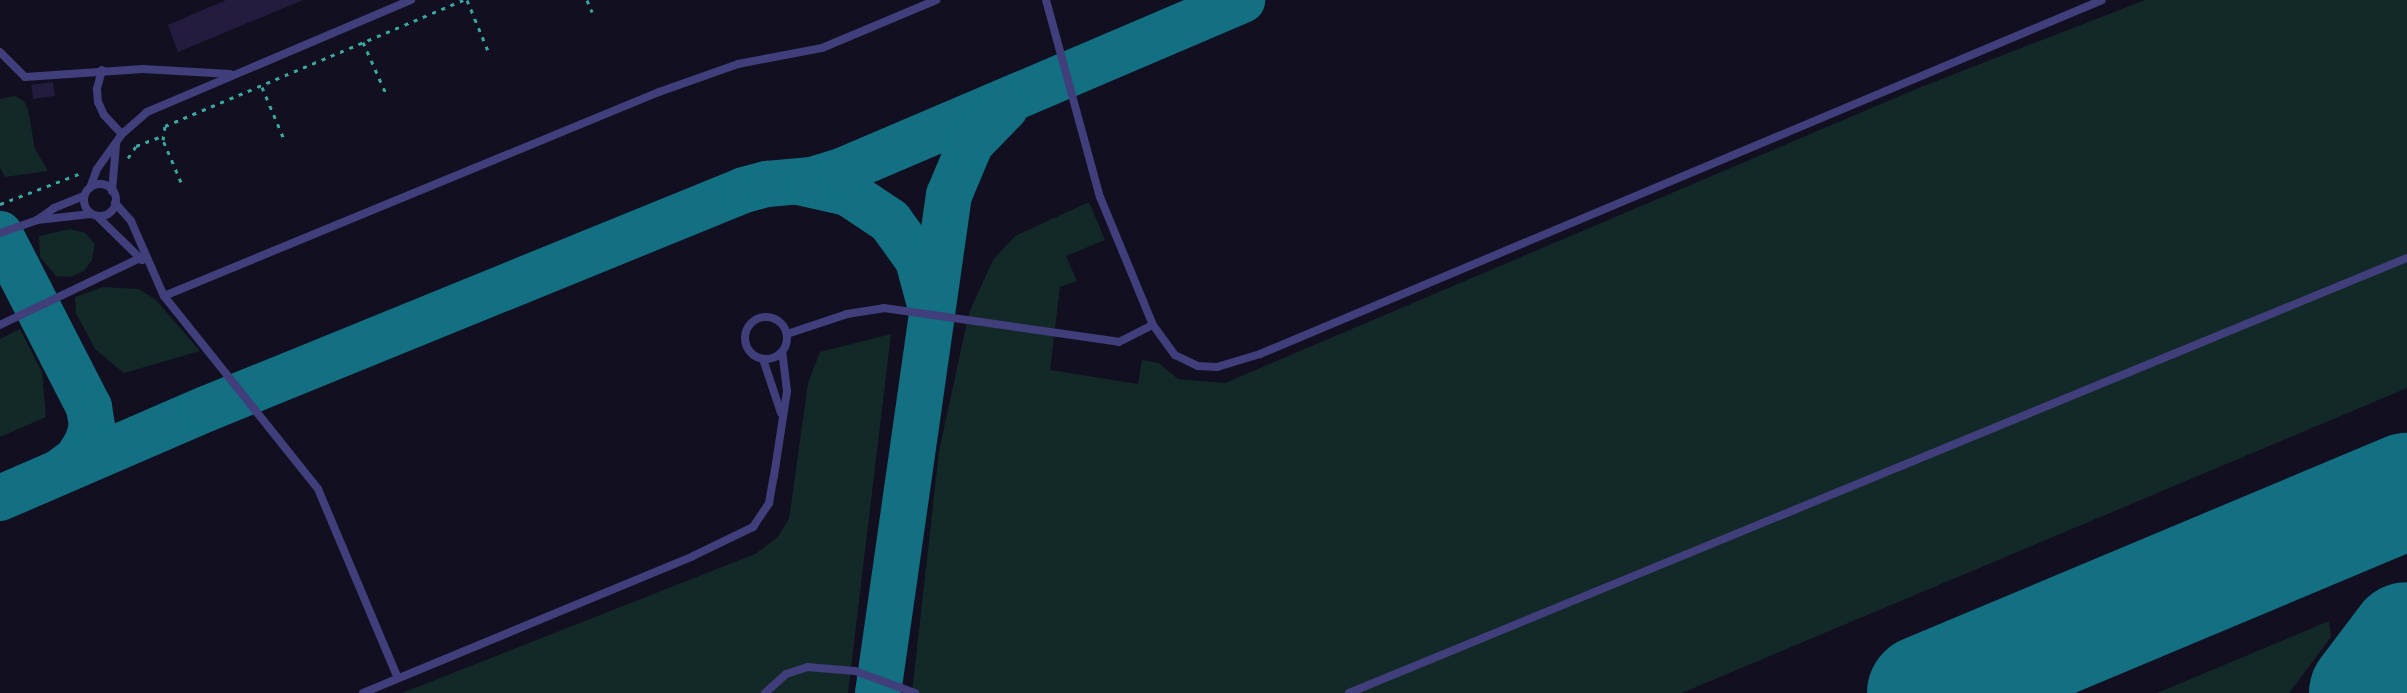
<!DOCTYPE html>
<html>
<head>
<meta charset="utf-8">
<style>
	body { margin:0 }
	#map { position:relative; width:2407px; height:693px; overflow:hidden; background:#110f20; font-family:Signika,sans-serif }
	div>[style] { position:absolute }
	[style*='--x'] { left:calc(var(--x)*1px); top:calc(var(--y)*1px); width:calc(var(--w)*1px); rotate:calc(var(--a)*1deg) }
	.green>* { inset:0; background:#122928 }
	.taxiway>* { height:46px; margin:-23px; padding:0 23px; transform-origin:23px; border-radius:23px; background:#127082 }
	.runway>* { height:116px; margin:-58px; padding:0 58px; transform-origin:58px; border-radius:58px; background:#127082 }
	.building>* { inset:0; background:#231c3f; transform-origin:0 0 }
	.path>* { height:3px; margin-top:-1.5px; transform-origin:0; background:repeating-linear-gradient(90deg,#38a8a1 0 4px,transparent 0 10px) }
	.lane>* { height:8px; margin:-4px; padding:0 4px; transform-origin:4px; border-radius:4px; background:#403e7b }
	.lane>.ring { margin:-4px; padding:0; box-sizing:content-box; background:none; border:8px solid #403e7b; border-radius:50% }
	span { translate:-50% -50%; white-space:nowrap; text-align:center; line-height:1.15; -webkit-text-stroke:6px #110f20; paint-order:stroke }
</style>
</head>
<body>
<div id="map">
	<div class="green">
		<i style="clip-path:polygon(2145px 0,2407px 0,2407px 388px,1682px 693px,912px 693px,939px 451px,969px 313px,993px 260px,1015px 236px,1089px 202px,1105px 240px,1066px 256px,1077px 281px,1060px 287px,1050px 370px,1138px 384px,1142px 360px,1159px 363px,1178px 379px,1225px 383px,1921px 87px)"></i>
		<i style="clip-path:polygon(15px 96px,24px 101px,28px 109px,35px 149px,48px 171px,5px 177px,0 168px,0 99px)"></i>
		<i style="clip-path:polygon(70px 229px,85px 233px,95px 244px,92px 260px,84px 271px,70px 277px,56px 276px,40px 257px,39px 236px)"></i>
		<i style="clip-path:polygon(103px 287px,139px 289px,156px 300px,200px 351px,124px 373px,95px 349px,76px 313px,75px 297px)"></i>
		<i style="clip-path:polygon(20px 329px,42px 372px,46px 417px,0 437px,0 339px)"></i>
		<i style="clip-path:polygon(891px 334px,848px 693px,402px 693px,755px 554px,777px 538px,789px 519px,808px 383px,820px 352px)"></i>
		<i style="clip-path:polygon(2329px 621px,2331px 637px,2289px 693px,2157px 693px)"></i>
	</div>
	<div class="taxiway">
		<i style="--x:799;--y:182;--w:50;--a:12.7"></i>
		<i style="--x:848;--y:193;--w:50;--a:33.7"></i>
		<i style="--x:890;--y:221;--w:48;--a:54.3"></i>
		<i style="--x:918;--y:260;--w:42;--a:75"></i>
		<i style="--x:0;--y:234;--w:195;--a:62.8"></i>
		<i style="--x:89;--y:407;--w:20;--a:81"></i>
		<i style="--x:92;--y:427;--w:17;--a:107"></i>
		<i style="--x:87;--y:443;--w:19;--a:122"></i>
		<i style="--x:77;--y:459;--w:21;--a:143"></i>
		<i style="--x:0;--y:498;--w:224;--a:-23.4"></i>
		<i style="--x:206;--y:409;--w:581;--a:-22.15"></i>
		<i style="--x:744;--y:190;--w:24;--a:-15"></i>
		<i style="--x:767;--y:184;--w:45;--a:-5.1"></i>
		<i style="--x:812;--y:180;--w:34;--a:-17"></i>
		<i style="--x:844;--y:170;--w:433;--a:-23.1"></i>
		<i style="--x:878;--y:693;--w:503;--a:-81.89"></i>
		<i style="--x:949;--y:195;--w:56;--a:-67.1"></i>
		<i style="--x:971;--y:143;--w:49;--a:-45.8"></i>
	</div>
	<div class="runway">
		<i style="--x:1925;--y:693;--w:523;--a:-22.74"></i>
		<i style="--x:2367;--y:693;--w:66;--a:-53"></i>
	</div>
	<div class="building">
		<i style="clip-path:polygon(226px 0,303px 0,178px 52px,168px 25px)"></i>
		<i style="left:53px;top:82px;width:14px;height:22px;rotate:82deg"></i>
	</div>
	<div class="path">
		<i style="--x:467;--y:0;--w:57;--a:67.5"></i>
		<i style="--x:587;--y:0;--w:13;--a:67"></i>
		<i style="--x:363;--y:42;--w:59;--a:66"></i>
		<i style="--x:262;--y:87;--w:56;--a:67.1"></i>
		<i style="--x:128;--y:158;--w:14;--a:-56"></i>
		<i style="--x:136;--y:146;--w:30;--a:-21"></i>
		<i style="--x:181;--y:182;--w:46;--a:-113.2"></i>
		<i style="--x:163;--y:140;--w:14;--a:-82"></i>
		<i style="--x:165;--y:126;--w:324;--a:-22.9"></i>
		<i style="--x:0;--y:204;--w:90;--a:-20.9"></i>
	</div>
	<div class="lane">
		<i style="--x:1046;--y:0;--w:204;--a:74.7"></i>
		<i style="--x:1100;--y:197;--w:139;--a:67.5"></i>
		<i style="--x:1153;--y:325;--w:37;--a:54"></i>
		<i style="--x:1175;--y:355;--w:25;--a:26"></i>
		<i style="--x:1198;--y:366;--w:19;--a:3"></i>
		<i style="--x:1217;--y:367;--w:45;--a:-16.8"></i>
		<i style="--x:1260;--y:354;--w:913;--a:-22.8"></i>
		<i style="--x:0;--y:52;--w:35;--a:45"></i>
		<i style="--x:25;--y:77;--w:118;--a:-3.9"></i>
		<i style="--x:143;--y:69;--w:87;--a:3.3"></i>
		<i style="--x:102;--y:70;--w:20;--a:105"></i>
		<i style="--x:97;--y:89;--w:13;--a:86"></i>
		<i style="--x:98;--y:102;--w:14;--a:65"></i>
		<i style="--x:104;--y:115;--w:26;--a:47"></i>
		<i class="ring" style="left:84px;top:184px;width:24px;height:24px"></i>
		<i style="--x:90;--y:188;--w:20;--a:-70"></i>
		<i style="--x:97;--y:169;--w:43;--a:-54.5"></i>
		<i style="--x:122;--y:134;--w:33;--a:-41"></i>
		<i style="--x:147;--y:112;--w:287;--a:-23"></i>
		<i style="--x:112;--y:191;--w:46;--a:-85"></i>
		<i style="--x:115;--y:203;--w:24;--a:48"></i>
		<i style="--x:131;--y:221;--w:82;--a:66.3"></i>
		<i style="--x:164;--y:296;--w:247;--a:51.4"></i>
		<i style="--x:318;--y:489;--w:205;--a:67.1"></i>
		<i style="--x:97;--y:216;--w:63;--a:44.4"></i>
		<i style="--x:37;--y:220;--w:21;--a:-35"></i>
		<i style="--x:54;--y:208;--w:32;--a:-22"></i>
		<i style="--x:0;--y:233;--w:39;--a:-19"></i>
		<i style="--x:37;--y:220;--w:54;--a:-6.3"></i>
		<i style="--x:164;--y:296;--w:535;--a:-22.4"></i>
		<i style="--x:659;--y:92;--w:84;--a:-19.5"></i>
		<i style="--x:738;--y:64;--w:86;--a:-10.8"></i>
		<i style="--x:822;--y:48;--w:124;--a:-22.8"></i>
		<i class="ring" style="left:745px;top:317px;width:34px;height:34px"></i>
		<i style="--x:0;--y:325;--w:155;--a:-25.6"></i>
		<i style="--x:787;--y:334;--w:63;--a:-18.4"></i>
		<i style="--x:847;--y:314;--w:37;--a:-9"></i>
		<i style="--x:884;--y:308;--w:237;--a:8.2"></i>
		<i style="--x:1119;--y:342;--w:38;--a:-27"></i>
		<i style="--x:763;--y:359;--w:57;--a:71.6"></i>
		<i style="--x:363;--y:693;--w:357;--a:-22.5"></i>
		<i style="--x:693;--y:556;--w:67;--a:-25.8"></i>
		<i style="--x:753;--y:527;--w:29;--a:-56"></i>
		<i style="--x:769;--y:503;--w:27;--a:-80"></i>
		<i style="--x:774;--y:476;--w:86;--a:-81.3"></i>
		<i style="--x:787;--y:391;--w:39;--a:-97"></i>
		<i style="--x:765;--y:693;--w:28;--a:-42"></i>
		<i style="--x:786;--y:674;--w:22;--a:-18"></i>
		<i style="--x:807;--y:667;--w:48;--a:4.8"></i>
		<i style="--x:855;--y:671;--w:64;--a:20.1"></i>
		<i style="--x:1349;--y:693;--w:1144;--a:-22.35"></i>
	</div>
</div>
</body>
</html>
